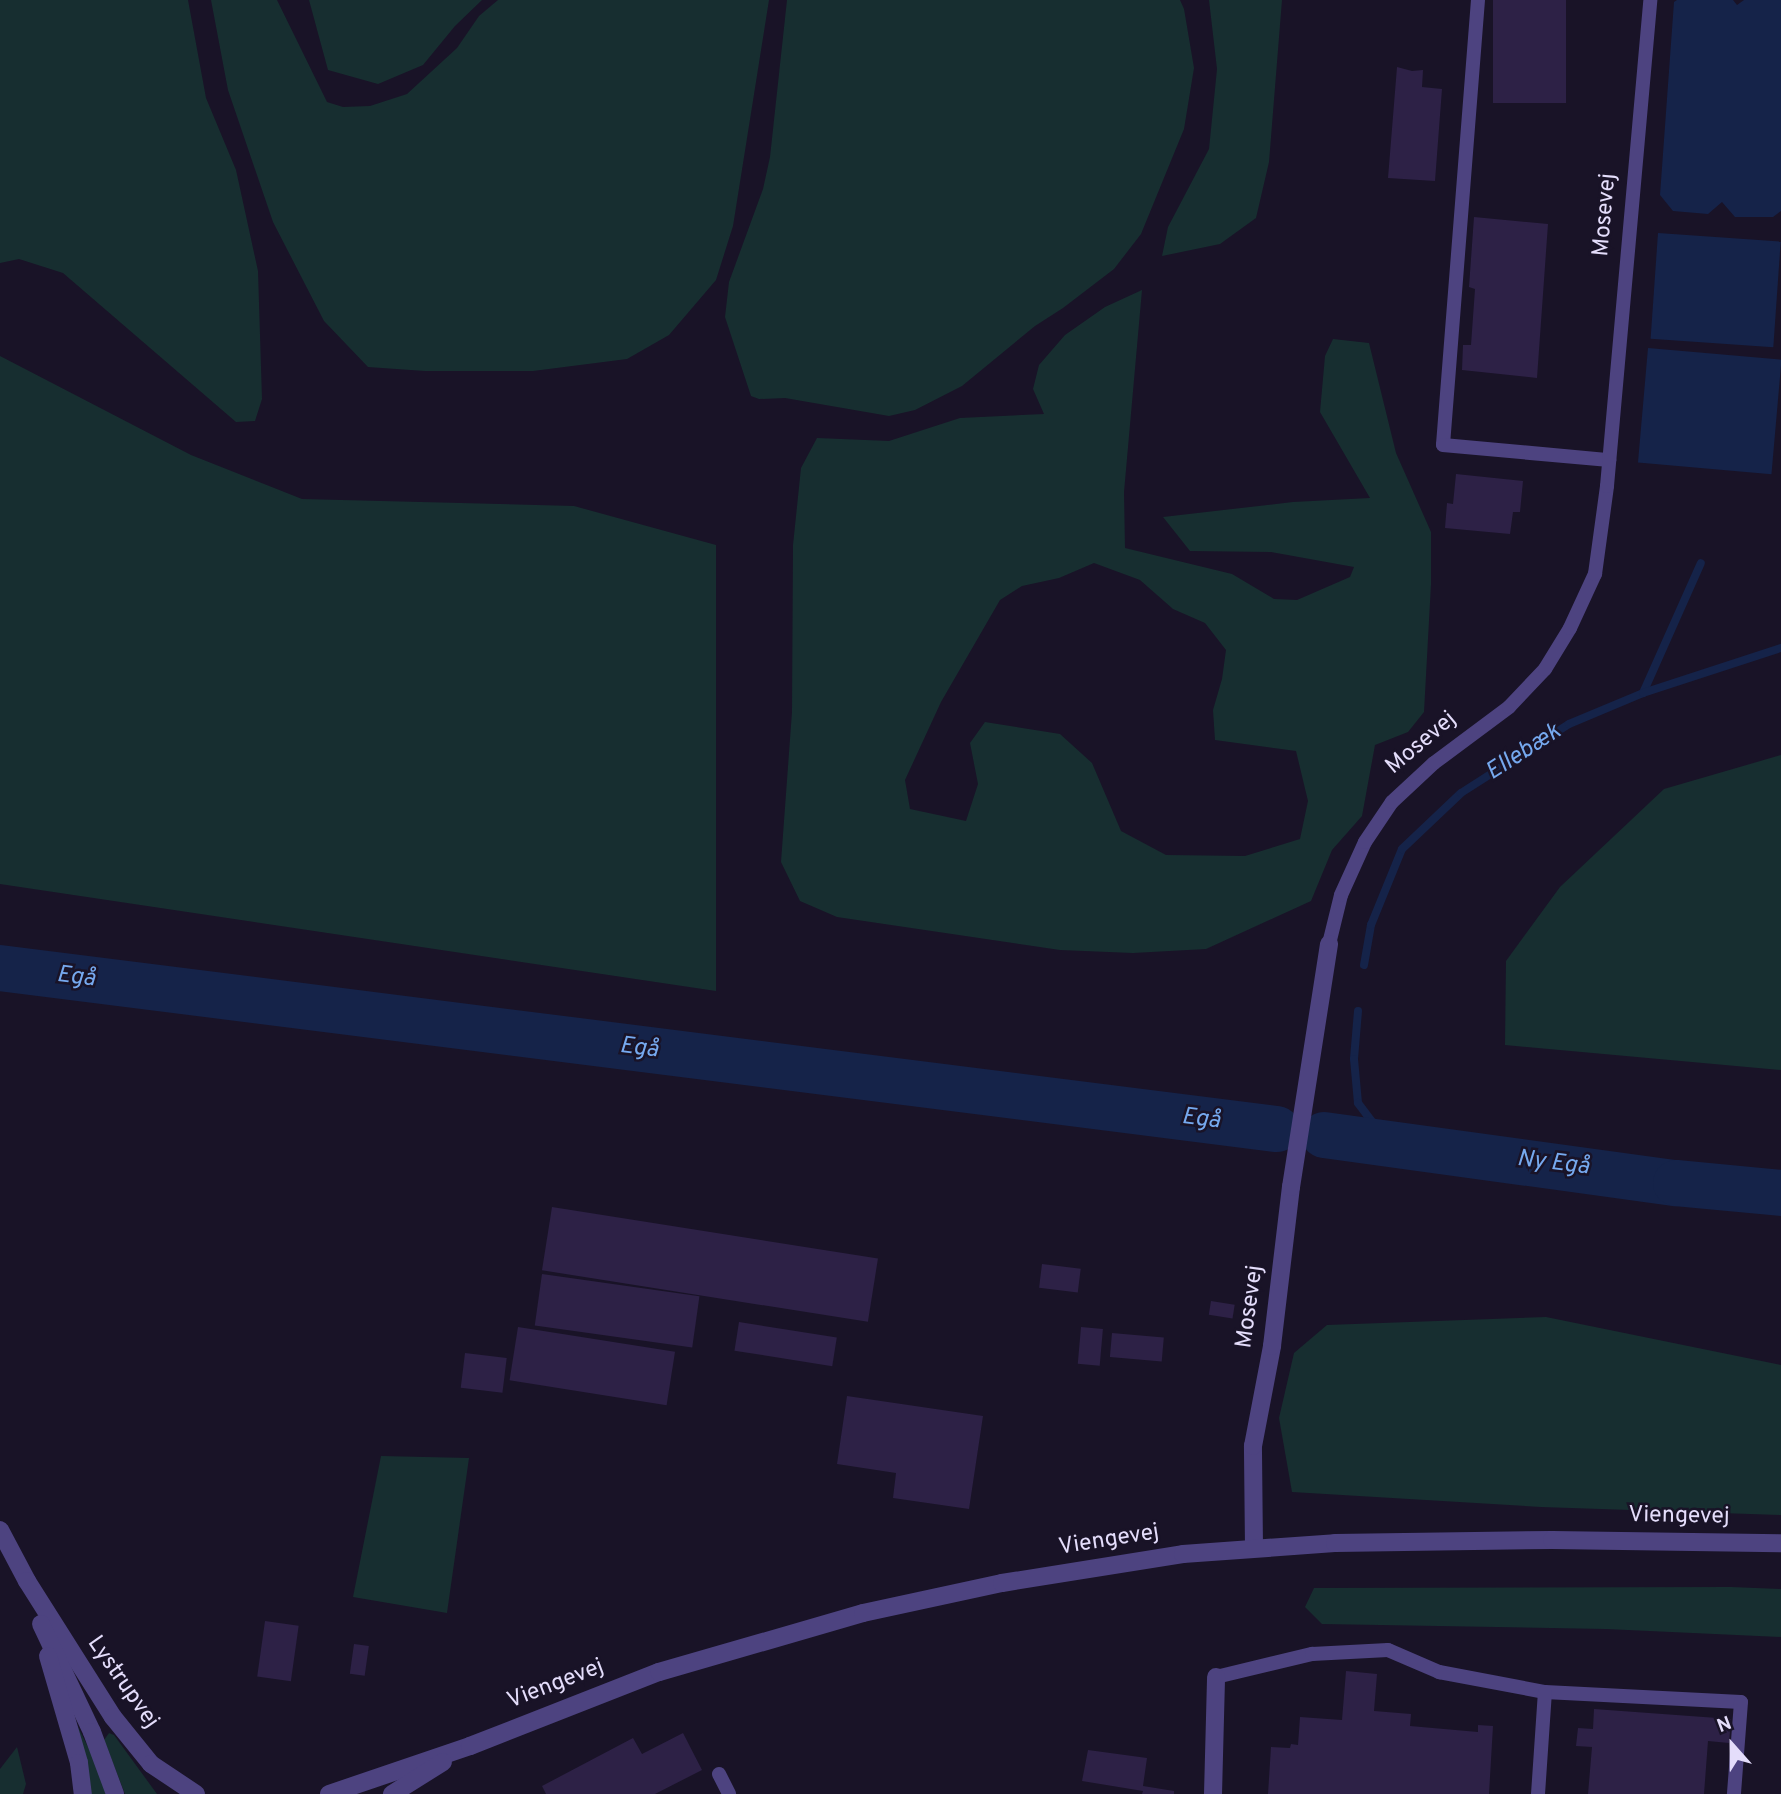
<!DOCTYPE html>
<html>
<head>
<meta charset="utf-8">
<style>
	body { margin:0 }
	#map { position:relative; width:1781px; height:1794px; overflow:hidden; background:#191327; font-family:Overpass,sans-serif }
	div>[style] { position:absolute }
	[style*='--x'] { left:calc(var(--x)*1px); top:calc(var(--y)*1px); width:calc(var(--w)*1px); rotate:calc(var(--a)*1deg) }
	.green>* { inset:0; background:#172e30 }
	.water>* { inset:0; background:#152349; transform-origin:0 0 }
	.stream>* { height:8px; margin:-4px; padding:0 4px; transform-origin:4px; border-radius:4px; background:#152349 }
	.river>* { height:46px; margin:-23px; padding:0 23px; transform-origin:23px; border-radius:23px; background:#152349 }
	.building>* { inset:0; background:#2d2146; transform-origin:0 0 }
	.service>* { height:14px; margin:-7px; padding:0 7px; transform-origin:7px; border-radius:7px; background:#4d4380 }
	.minor>* { height:18px; margin:-9px; padding:0 9px; transform-origin:9px; border-radius:9px; background:#4d4380 }
	.tertiary>* { height:18px; margin:-9px; padding:0 9px; transform-origin:9px; border-radius:9px; background:#4d4380 }
	span { translate:-50% -50%; white-space:nowrap; text-align:center; line-height:1.15; -webkit-text-stroke:5px #191327; paint-order:stroke }
	.street-label { font-size:23px; color:#e4ddfb }
	.water-label { font-size:24px; color:#76a9ef; font-style:italic }
	.north { position:absolute; left:1697px; top:1710px; width:70px; height:70px; -webkit-text-stroke:5px #191327; paint-order:stroke; rotate:339deg; font-size:19px; font-weight:700; line-height:28px; text-align:center; color:#e4ddfb }
	.north::after { content:''; display:block; margin:auto; width:24px; height:32px; background:#e4ddfb; clip-path:polygon(50% 0,100% 100%,50% 72%,0 100%) }
</style>
</head>
<body>
<div id="map">
	<div class="green">
		<i style="clip-path:polygon(0 0,188px 0,206px 98px,236px 170px,258px 271px,262px 399px,255px 421px,236px 422px,63px 273px,19px 259px,0 263px)"></i>
		<i style="clip-path:polygon(211px 0,277px 0,327px 102px,343px 107px,370px 106px,407px 94px,457px 48px,479px 16px,498px 0,769px 0,733px 226px,716px 280px,669px 335px,627px 359px,533px 371px,425px 371px,368px 367px,324px 321px,273px 222px,228px 90px)"></i>
		<i style="clip-path:polygon(309px 0,482px 0,455px 26px,423px 65px,378px 84px,328px 70px)"></i>
		<i style="clip-path:polygon(787px 0,1180px 0,1184px 9px,1194px 68px,1184px 129px,1141px 234px,1114px 269px,1063px 308px,1035px 326px,962px 386px,915px 410px,889px 416px,785px 398px,759px 399px,751px 396px,725px 317px,729px 282px,763px 189px,770px 157px)"></i>
		<i style="clip-path:polygon(1209px 0,1282px 0,1269px 162px,1256px 218px,1220px 244px,1162px 256px,1168px 227px,1209px 149px,1217px 69px)"></i>
		<i style="clip-path:polygon(evenodd,1142px 290px,1124px 492px,1125px 548px,1232px 574px,1274px 599px,1297px 600px,1350px 577px,1354px 567px,1271px 552px,1190px 551px,1163px 517px,1293px 502px,1370px 498px,1320px 412px,1325px 356px,1333px 339px,1369px 343px,1396px 453px,1431px 532px,1431px 584px,1424px 712px,1408px 732px,1375px 745px,1362px 816px,1332px 850px,1311px 901px,1206px 949px,1133px 953px,1060px 950px,837px 917px,800px 901px,781px 862px,792px 712px,793px 545px,801px 468px,817px 438px,889px 441px,960px 418px,1044px 414px,1033px 389px,1039px 365px,1065px 335px,1105px 307px,1142px 290px,1094px 563px,1140px 580px,1173px 609px,1205px 623px,1226px 650px,1222px 679px,1213px 710px,1215px 740px,1296px 751px,1308px 801px,1300px 839px,1245px 856px,1166px 855px,1121px 831px,1092px 763px,1060px 734px,985px 722px,970px 743px,978px 784px,966px 821px,910px 809px,905px 780px,941px 702px,1000px 600px,1022px 586px,1059px 578px,1094px 563px)"></i>
		<i style="clip-path:polygon(0 356px,191px 455px,302px 499px,574px 506px,716px 545px,716px 991px,0 884px)"></i>
		<i style="clip-path:polygon(1781px 755px,1781px 1070px,1505px 1045px,1506px 961px,1560px 887px,1664px 789px)"></i>
		<i style="clip-path:polygon(1546px 1317px,1781px 1365px,1781px 1515px,1541px 1507px,1292px 1492px,1279px 1418px,1294px 1353px,1327px 1325px)"></i>
		<i style="clip-path:polygon(381px 1456px,469px 1458px,447px 1613px,353px 1597px)"></i>
		<i style="clip-path:polygon(1731px 1587px,1781px 1589px,1781px 1637px,1606px 1629px,1322px 1624px,1305px 1607px,1314px 1588px)"></i>
		<i style="clip-path:polygon(76px 1723px,94px 1759px,107px 1794px,91px 1794px)"></i>
		<i style="clip-path:polygon(109px 1733px,114px 1735px,157px 1794px,125px 1794px,104px 1740px)"></i>
		<i style="clip-path:polygon(17px 1747px,26px 1784px,23px 1794px,0 1794px,0 1769px)"></i>
	</div>
	<div class="water">
		<i style="clip-path:polygon(1677px 0,1733px 0,1737px 5px,1744px 0,1781px 0,1781px 211px,1773px 217px,1735px 217px,1722px 202px,1708px 214px,1673px 211px,1660px 195px,1674px 2px)"></i>
		<i style="left:1658px;top:233px;width:123px;height:106px;rotate:4deg"></i>
		<i style="left:1648px;top:348px;width:134px;height:115px;rotate:5deg"></i>
	</div>
	<div class="stream">
		<i style="--x:1643;--y:693;--w:142;--a:-66"></i>
		<i style="--x:1364;--y:965;--w:41;--a:-80.1"></i>
		<i style="--x:1371;--y:925;--w:82;--a:-67.8"></i>
		<i style="--x:1402;--y:849;--w:81;--a:-43.5"></i>
		<i style="--x:1461;--y:793;--w:128;--a:-32.6"></i>
		<i style="--x:1569;--y:724;--w:80;--a:-22.7"></i>
		<i style="--x:1643;--y:693;--w:145;--a:-18.1"></i>
		<i style="--x:1358;--y:1011;--w:48;--a:94.8"></i>
		<i style="--x:1354;--y:1059;--w:44;--a:84.8"></i>
		<i style="--x:1358;--y:1103;--w:50;--a:53.1"></i>
	</div>
	<div class="river">
		<i style="--x:0;--y:968;--w:1287;--a:7.19"></i>
		<i style="--x:1324;--y:1135;--w:355;--a:7.8"></i>
		<i style="--x:1676;--y:1183;--w:105;--a:5.4"></i>
	</div>
	<div class="building">
		<i style="left:1493px;top:0;width:73px;height:103px"></i>
		<i style="clip-path:polygon(1397px 67px,1412px 71px,1423px 70px,1422px 87px,1442px 89px,1435px 181px,1388px 178px)"></i>
		<i style="clip-path:polygon(1474px 217px,1548px 224px,1537px 378px,1462px 370px,1463px 345px,1471px 345px,1475px 289px,1469px 287px)"></i>
		<i style="clip-path:polygon(1456px 474px,1523px 481px,1520px 512px,1513px 512px,1510px 534px,1445px 528px,1447px 503px,1453px 504px)"></i>
		<i style="left:552px;top:1207px;width:330px;height:64px;rotate:9deg"></i>
		<i style="left:1042px;top:1264px;width:39px;height:24px;rotate:7deg"></i>
		<i style="left:542px;top:1274px;width:159px;height:52px;rotate:8deg"></i>
		<i style="left:1211px;top:1301px;width:24px;height:14px;rotate:9deg"></i>
		<i style="left:739px;top:1322px;width:99px;height:29px;rotate:9deg"></i>
		<i style="left:518px;top:1327px;width:159px;height:54px;rotate:9deg"></i>
		<i style="left:1081px;top:1327px;width:22px;height:37px;rotate:5deg"></i>
		<i style="left:1112px;top:1333px;width:52px;height:24px;rotate:5deg"></i>
		<i style="left:465px;top:1353px;width:42px;height:35px;rotate:7deg"></i>
		<i style="clip-path:polygon(847px 1396px,983px 1416px,969px 1509px,893px 1498px,896px 1473px,837px 1464px)"></i>
		<i style="left:265px;top:1621px;width:34px;height:56px;rotate:8deg"></i>
		<i style="left:354px;top:1644px;width:15px;height:30px;rotate:8deg"></i>
		<i style="clip-path:polygon(1346px 1671px,1377px 1674px,1374px 1711px,1411px 1714px,1410px 1726px,1478px 1732px,1478px 1725px,1493px 1726px,1489px 1794px,1268px 1794px,1271px 1747px,1290px 1748px,1291px 1744px,1298px 1745px,1300px 1717px,1342px 1720px)"></i>
		<i style="clip-path:polygon(1594px 1709px,1731px 1719px,1729px 1743px,1708px 1741px,1704px 1794px,1588px 1794px,1592px 1747px,1576px 1746px,1578px 1728px,1593px 1729px)"></i>
		<i style="clip-path:polygon(683px 1733px,702px 1770px,655px 1794px,546px 1794px,542px 1786px,633px 1738px,642px 1754px)"></i>
		<i style="clip-path:polygon(1088px 1750px,1147px 1758px,1143px 1786px,1174px 1791px,1174px 1794px,1142px 1794px,1143px 1791px,1082px 1781px)"></i>
	</div>
	<div class="service">
		<i style="--x:1478;--y:0;--w:446;--a:94.5"></i>
		<i style="--x:1443;--y:445;--w:167;--a:5.2"></i>
		<i style="--x:1329;--y:944;--w:50;--a:-76.2"></i>
		<i style="--x:1341;--y:895;--w:58;--a:-65.6"></i>
		<i style="--x:1365;--y:842;--w:48;--a:-56"></i>
		<i style="--x:1392;--y:802;--w:57;--a:-42.9"></i>
		<i style="--x:1434;--y:763;--w:94;--a:-36.7"></i>
		<i style="--x:1509;--y:707;--w:52;--a:-46.5"></i>
		<i style="--x:1545;--y:669;--w:48;--a:-58.6"></i>
		<i style="--x:1570;--y:628;--w:60;--a:-65.2"></i>
		<i style="--x:1595;--y:574;--w:89;--a:-82.2"></i>
		<i style="--x:1607;--y:486;--w:488;--a:-84.9"></i>
		<i style="--x:1216;--y:1677;--w:99;--a:-13.5"></i>
		<i style="--x:1312;--y:1654;--w:76;--a:-3"></i>
		<i style="--x:1388;--y:1650;--w:56;--a:23.3"></i>
		<i style="--x:1439;--y:1672;--w:108;--a:10.7"></i>
		<i style="--x:1545;--y:1692;--w:196;--a:2.9"></i>
		<i style="--x:1741;--y:1702;--w:92;--a:94.4"></i>
		<i style="--x:719;--y:1774;--w:22;--a:63"></i>
		<i style="--x:1538;--y:1794;--w:102;--a:-86.1"></i>
	</div>
	<div class="minor">
		<i style="--x:1254;--y:1548;--w:102;--a:-90.6"></i>
		<i style="--x:1253;--y:1446;--w:102;--a:-79.2"></i>
		<i style="--x:1272;--y:1346;--w:160;--a:-83.2"></i>
		<i style="--x:1291;--y:1187;--w:246;--a:-81.1"></i>
		<i style="--x:1213;--y:1794;--w:117;--a:-88.5"></i>
	</div>
	<div class="tertiary">
		<i style="--x:0;--y:1530;--w:58;--a:62.1"></i>
		<i style="--x:27;--y:1581;--w:161;--a:57.7"></i>
		<i style="--x:113;--y:1717;--w:60;--a:51"></i>
		<i style="--x:151;--y:1764;--w:54;--a:33.7"></i>
		<i style="--x:41;--y:1624;--w:119;--a:64.7"></i>
		<i style="--x:92;--y:1732;--w:66;--a:69.6"></i>
		<i style="--x:48;--y:1656;--w:111;--a:73.8"></i>
		<i style="--x:79;--y:1763;--w:31;--a:83"></i>
		<i style="--x:329;--y:1794;--w:149;--a:-18.8"></i>
		<i style="--x:470;--y:1746;--w:203;--a:-21.4"></i>
		<i style="--x:659;--y:1672;--w:212;--a:-16.1"></i>
		<i style="--x:863;--y:1613;--w:142;--a:-12.2"></i>
		<i style="--x:1002;--y:1583;--w:183;--a:-9.1"></i>
		<i style="--x:1183;--y:1554;--w:152;--a:-4.1"></i>
		<i style="--x:1335;--y:1543;--w:217;--a:-0.8"></i>
		<i style="--x:1552;--y:1540;--w:229;--a:0.8"></i>
		<i style="--x:392;--y:1794;--w:60;--a:-32.1"></i>
	</div>
	<div class="street-label">
		<span style="left:1606px;top:215px;rotate:-85deg">Mosevej</span>
		<span style="left:1422px;top:744px;rotate:-40deg">Mosevej</span>
		<span style="left:1251px;top:1307px;rotate:-82deg">Mosevej</span>
		<span style="left:1679px;top:1517px;rotate:1deg">Viengevej</span>
		<span style="left:1109px;top:1541px;rotate:-9deg">Viengevej</span>
		<span style="left:122px;top:1683px;rotate:55deg">Lystrupvej</span>
		<span style="left:556px;top:1685px;rotate:-21deg">Viengevej</span>
	</div>
	<div class="water-label">
		<span style="left:1524px;top:753px;rotate:-33deg">Ellebæk</span>
		<span style="left:76px;top:978px;rotate:7deg">Egå</span>
		<span style="left:639px;top:1049px;rotate:7deg">Egå</span>
		<span style="left:1201px;top:1120px;rotate:7deg">Egå</span>
		<span style="left:1553px;top:1164px;rotate:7deg">Ny Egå</span>
	</div>
	<div class="north">N</div>
</div>
</body>
</html>
